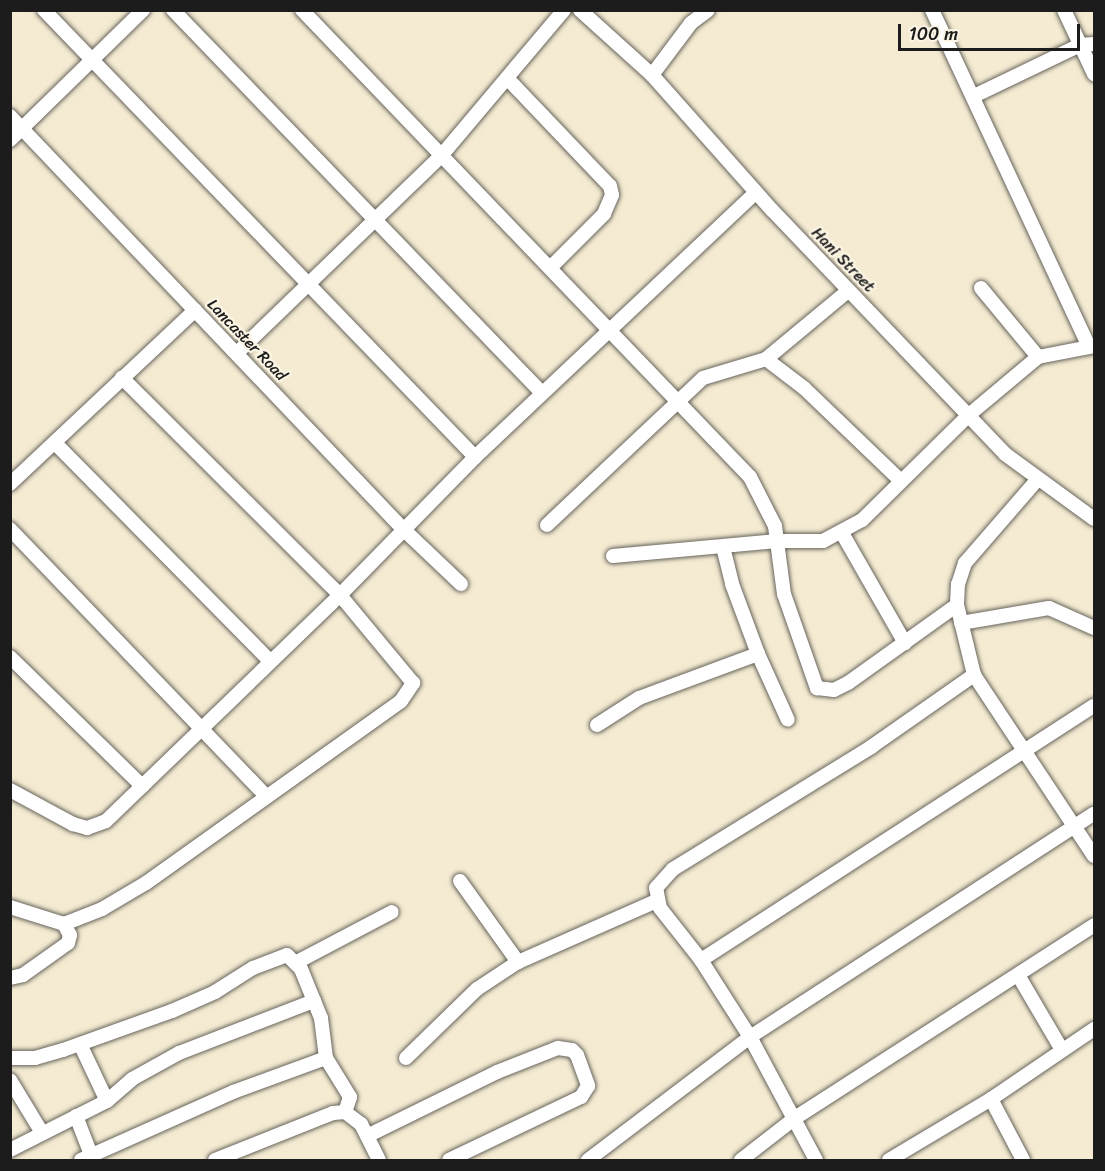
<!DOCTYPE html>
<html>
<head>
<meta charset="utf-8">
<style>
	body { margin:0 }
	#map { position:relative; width:1105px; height:1171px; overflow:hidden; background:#f4ebd2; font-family:Sriracha,sans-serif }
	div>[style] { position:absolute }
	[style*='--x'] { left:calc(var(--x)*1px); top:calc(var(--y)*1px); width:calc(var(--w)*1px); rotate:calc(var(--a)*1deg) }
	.roads { filter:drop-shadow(0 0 2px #68645c) drop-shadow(0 0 2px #68645c) }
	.minor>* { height:14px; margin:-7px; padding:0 7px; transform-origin:7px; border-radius:7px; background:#fff }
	span { translate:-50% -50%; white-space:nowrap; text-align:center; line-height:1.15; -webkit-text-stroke:4.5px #fcf5e5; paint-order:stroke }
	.street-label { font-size:16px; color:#1c1c1c }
	.frame { position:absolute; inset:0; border:12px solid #1c1c1c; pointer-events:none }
	.scale { position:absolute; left:898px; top:24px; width:182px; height:27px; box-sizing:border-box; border:3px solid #1c1c1c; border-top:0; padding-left:8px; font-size:18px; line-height:21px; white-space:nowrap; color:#1c1c1c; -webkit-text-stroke:4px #fcf5e5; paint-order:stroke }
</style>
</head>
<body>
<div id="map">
	<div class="roads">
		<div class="minor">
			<i style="--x:44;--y:10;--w:621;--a:46.04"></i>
			<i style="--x:173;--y:10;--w:532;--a:46.07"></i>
			<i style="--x:302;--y:10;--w:647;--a:46.19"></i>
			<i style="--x:750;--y:477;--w:55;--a:63"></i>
			<i style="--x:775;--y:526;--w:69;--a:82.5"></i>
			<i style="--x:784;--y:594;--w:100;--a:70.7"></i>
			<i style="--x:817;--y:688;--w:17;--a:7"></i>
			<i style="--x:834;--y:690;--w:16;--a:-27"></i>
			<i style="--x:848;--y:683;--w:134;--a:-35.6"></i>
			<i style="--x:580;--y:10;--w:97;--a:42.1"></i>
			<i style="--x:652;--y:75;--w:181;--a:48.4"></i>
			<i style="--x:772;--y:210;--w:337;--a:46.3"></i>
			<i style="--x:1005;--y:454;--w:110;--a:36.1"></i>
			<i style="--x:932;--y:10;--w:371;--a:65"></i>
			<i style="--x:1064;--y:10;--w:71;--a:64.9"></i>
			<i style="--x:652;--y:75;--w:65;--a:-53.1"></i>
			<i style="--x:691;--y:23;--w:21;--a:-37"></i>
			<i style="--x:507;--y:78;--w:149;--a:46.4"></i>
			<i style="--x:610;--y:186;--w:9;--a:77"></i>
			<i style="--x:612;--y:195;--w:21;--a:113"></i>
			<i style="--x:604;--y:214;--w:75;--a:135"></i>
			<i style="--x:974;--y:96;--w:118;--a:-25.7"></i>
			<i style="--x:1080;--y:45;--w:14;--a:-4"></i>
			<i style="--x:10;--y:116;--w:570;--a:46.42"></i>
			<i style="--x:403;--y:529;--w:80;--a:43.5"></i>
			<i style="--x:10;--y:140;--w:186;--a:-44.3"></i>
			<i style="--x:981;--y:288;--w:89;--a:50.4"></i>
			<i style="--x:238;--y:352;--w:282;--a:-44"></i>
			<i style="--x:441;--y:156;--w:191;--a:-49.9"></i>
			<i style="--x:766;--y:359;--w:48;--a:37.3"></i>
			<i style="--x:804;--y:388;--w:134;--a:43.8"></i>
			<i style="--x:55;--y:443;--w:306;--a:45.4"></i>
			<i style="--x:1037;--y:480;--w:110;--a:130.9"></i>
			<i style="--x:965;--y:563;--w:22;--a:108"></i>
			<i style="--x:958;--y:584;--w:21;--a:93"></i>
			<i style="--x:957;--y:605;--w:72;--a:76.3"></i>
			<i style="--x:974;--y:675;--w:217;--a:56.5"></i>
			<i style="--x:10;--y:484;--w:254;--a:-43.2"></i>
			<i style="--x:547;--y:525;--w:214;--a:-43.3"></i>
			<i style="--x:703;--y:378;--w:66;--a:-16.8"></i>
			<i style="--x:766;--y:359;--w:107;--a:-39.7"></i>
			<i style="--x:10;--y:529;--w:371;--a:46.2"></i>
			<i style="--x:842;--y:533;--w:127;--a:60.2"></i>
			<i style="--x:723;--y:547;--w:38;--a:76"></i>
			<i style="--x:732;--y:584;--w:75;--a:69.6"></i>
			<i style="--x:758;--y:654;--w:72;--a:65.6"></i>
			<i style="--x:613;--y:556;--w:165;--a:-5.2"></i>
			<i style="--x:777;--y:541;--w:46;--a:0"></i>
			<i style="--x:823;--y:541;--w:44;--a:-28.3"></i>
			<i style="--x:862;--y:520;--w:151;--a:-44.5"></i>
			<i style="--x:970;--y:414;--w:89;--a:-40"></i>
			<i style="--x:1038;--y:357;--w:57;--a:-11.1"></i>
			<i style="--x:961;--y:623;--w:89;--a:-9.7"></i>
			<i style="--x:1049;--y:608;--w:49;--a:24"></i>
			<i style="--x:10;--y:657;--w:185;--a:44.3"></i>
			<i style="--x:597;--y:725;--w:50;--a:-32.7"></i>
			<i style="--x:639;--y:698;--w:127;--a:-20.3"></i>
			<i style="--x:10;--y:790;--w:72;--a:28.4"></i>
			<i style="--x:73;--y:824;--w:15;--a:16"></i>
			<i style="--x:87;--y:828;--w:20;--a:-20"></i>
			<i style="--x:106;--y:821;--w:325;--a:-44"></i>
			<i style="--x:340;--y:595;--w:193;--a:-45.6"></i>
			<i style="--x:475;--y:457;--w:386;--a:-43.3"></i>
			<i style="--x:460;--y:881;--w:100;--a:54.4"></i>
			<i style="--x:10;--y:907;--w:57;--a:17.5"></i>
			<i style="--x:64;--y:924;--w:41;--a:-21.5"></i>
			<i style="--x:102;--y:909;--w:51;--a:-30.6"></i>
			<i style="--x:146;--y:883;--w:313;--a:-35.5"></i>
			<i style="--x:401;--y:701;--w:22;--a:-56"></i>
			<i style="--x:413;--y:683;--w:114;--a:-129.7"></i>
			<i style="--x:340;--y:595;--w:308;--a:-135.1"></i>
			<i style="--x:701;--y:960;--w:468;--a:-32.9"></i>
			<i style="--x:297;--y:962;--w:107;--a:-27.8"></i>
			<i style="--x:1018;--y:975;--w:87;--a:59.6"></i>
			<i style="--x:10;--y:978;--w:13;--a:-13"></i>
			<i style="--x:23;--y:975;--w:55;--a:-35.4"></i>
			<i style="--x:68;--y:943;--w:8;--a:-76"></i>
			<i style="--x:70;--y:935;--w:13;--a:-119"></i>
			<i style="--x:80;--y:1044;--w:63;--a:64.7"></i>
			<i style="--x:10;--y:1058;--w:25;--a:0"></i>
			<i style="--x:35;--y:1058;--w:29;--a:-16"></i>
			<i style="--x:63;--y:1050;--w:116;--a:-19.7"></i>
			<i style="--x:172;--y:1011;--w:47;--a:-23.8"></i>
			<i style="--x:215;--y:992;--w:45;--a:-32.3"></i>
			<i style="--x:253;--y:968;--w:36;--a:-21"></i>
			<i style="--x:287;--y:955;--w:20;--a:45"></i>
			<i style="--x:301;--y:969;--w:53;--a:67.8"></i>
			<i style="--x:321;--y:1018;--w:40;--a:82.9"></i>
			<i style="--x:326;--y:1058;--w:46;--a:58.4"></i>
			<i style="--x:350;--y:1097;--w:16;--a:108"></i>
			<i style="--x:406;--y:1058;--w:99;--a:-44.2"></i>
			<i style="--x:477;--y:989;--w:49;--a:-33.4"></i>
			<i style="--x:518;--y:962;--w:151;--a:-23.8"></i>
			<i style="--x:10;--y:1080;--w:60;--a:58.7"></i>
			<i style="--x:991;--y:1099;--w:69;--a:62.3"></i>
			<i style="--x:76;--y:1116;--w:47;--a:68.9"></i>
			<i style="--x:367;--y:1136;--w:145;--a:-26.2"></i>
			<i style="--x:497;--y:1072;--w:66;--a:-21.5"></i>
			<i style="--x:558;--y:1048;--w:14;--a:8"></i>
			<i style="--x:572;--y:1050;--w:7;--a:45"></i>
			<i style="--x:577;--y:1055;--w:33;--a:70"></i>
			<i style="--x:588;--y:1086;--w:13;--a:122"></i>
			<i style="--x:581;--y:1097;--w:146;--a:154.5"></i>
			<i style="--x:10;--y:1150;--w:109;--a:-26.8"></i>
			<i style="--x:107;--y:1101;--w:33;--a:-41"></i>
			<i style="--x:132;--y:1079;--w:54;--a:-29"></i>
			<i style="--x:179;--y:1053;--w:145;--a:-21.1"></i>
			<i style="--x:81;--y:1160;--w:167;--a:-24.1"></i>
			<i style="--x:233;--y:1092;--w:99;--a:-20.1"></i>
			<i style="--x:215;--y:1160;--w:127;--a:-21.7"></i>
			<i style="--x:333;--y:1113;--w:12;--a:-5"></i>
			<i style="--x:345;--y:1112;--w:20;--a:37"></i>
			<i style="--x:361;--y:1124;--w:40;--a:63.4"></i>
			<i style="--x:588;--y:1160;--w:203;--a:-37.2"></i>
			<i style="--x:750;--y:1037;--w:410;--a:-33"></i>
			<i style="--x:741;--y:1160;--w:68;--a:-37.9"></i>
			<i style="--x:795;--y:1118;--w:356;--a:-32.8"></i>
			<i style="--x:816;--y:1160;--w:140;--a:-118.2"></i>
			<i style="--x:750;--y:1037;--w:91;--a:-122.5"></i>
			<i style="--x:701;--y:960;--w:66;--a:-128.3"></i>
			<i style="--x:660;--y:908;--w:20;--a:-101"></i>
			<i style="--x:656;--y:888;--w:25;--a:-48"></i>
			<i style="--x:673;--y:869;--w:233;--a:-31.6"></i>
			<i style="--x:871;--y:747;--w:126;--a:-35"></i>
			<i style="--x:889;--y:1160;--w:119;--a:-30.9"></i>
			<i style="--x:991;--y:1099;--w:125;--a:-34.2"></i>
		</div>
	</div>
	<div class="street-label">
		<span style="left:843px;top:260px;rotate:46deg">Hani Street</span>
		<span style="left:247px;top:340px;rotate:46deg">Lancaster Road</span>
	</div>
	<div class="frame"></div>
	<div class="scale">100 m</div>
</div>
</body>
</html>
